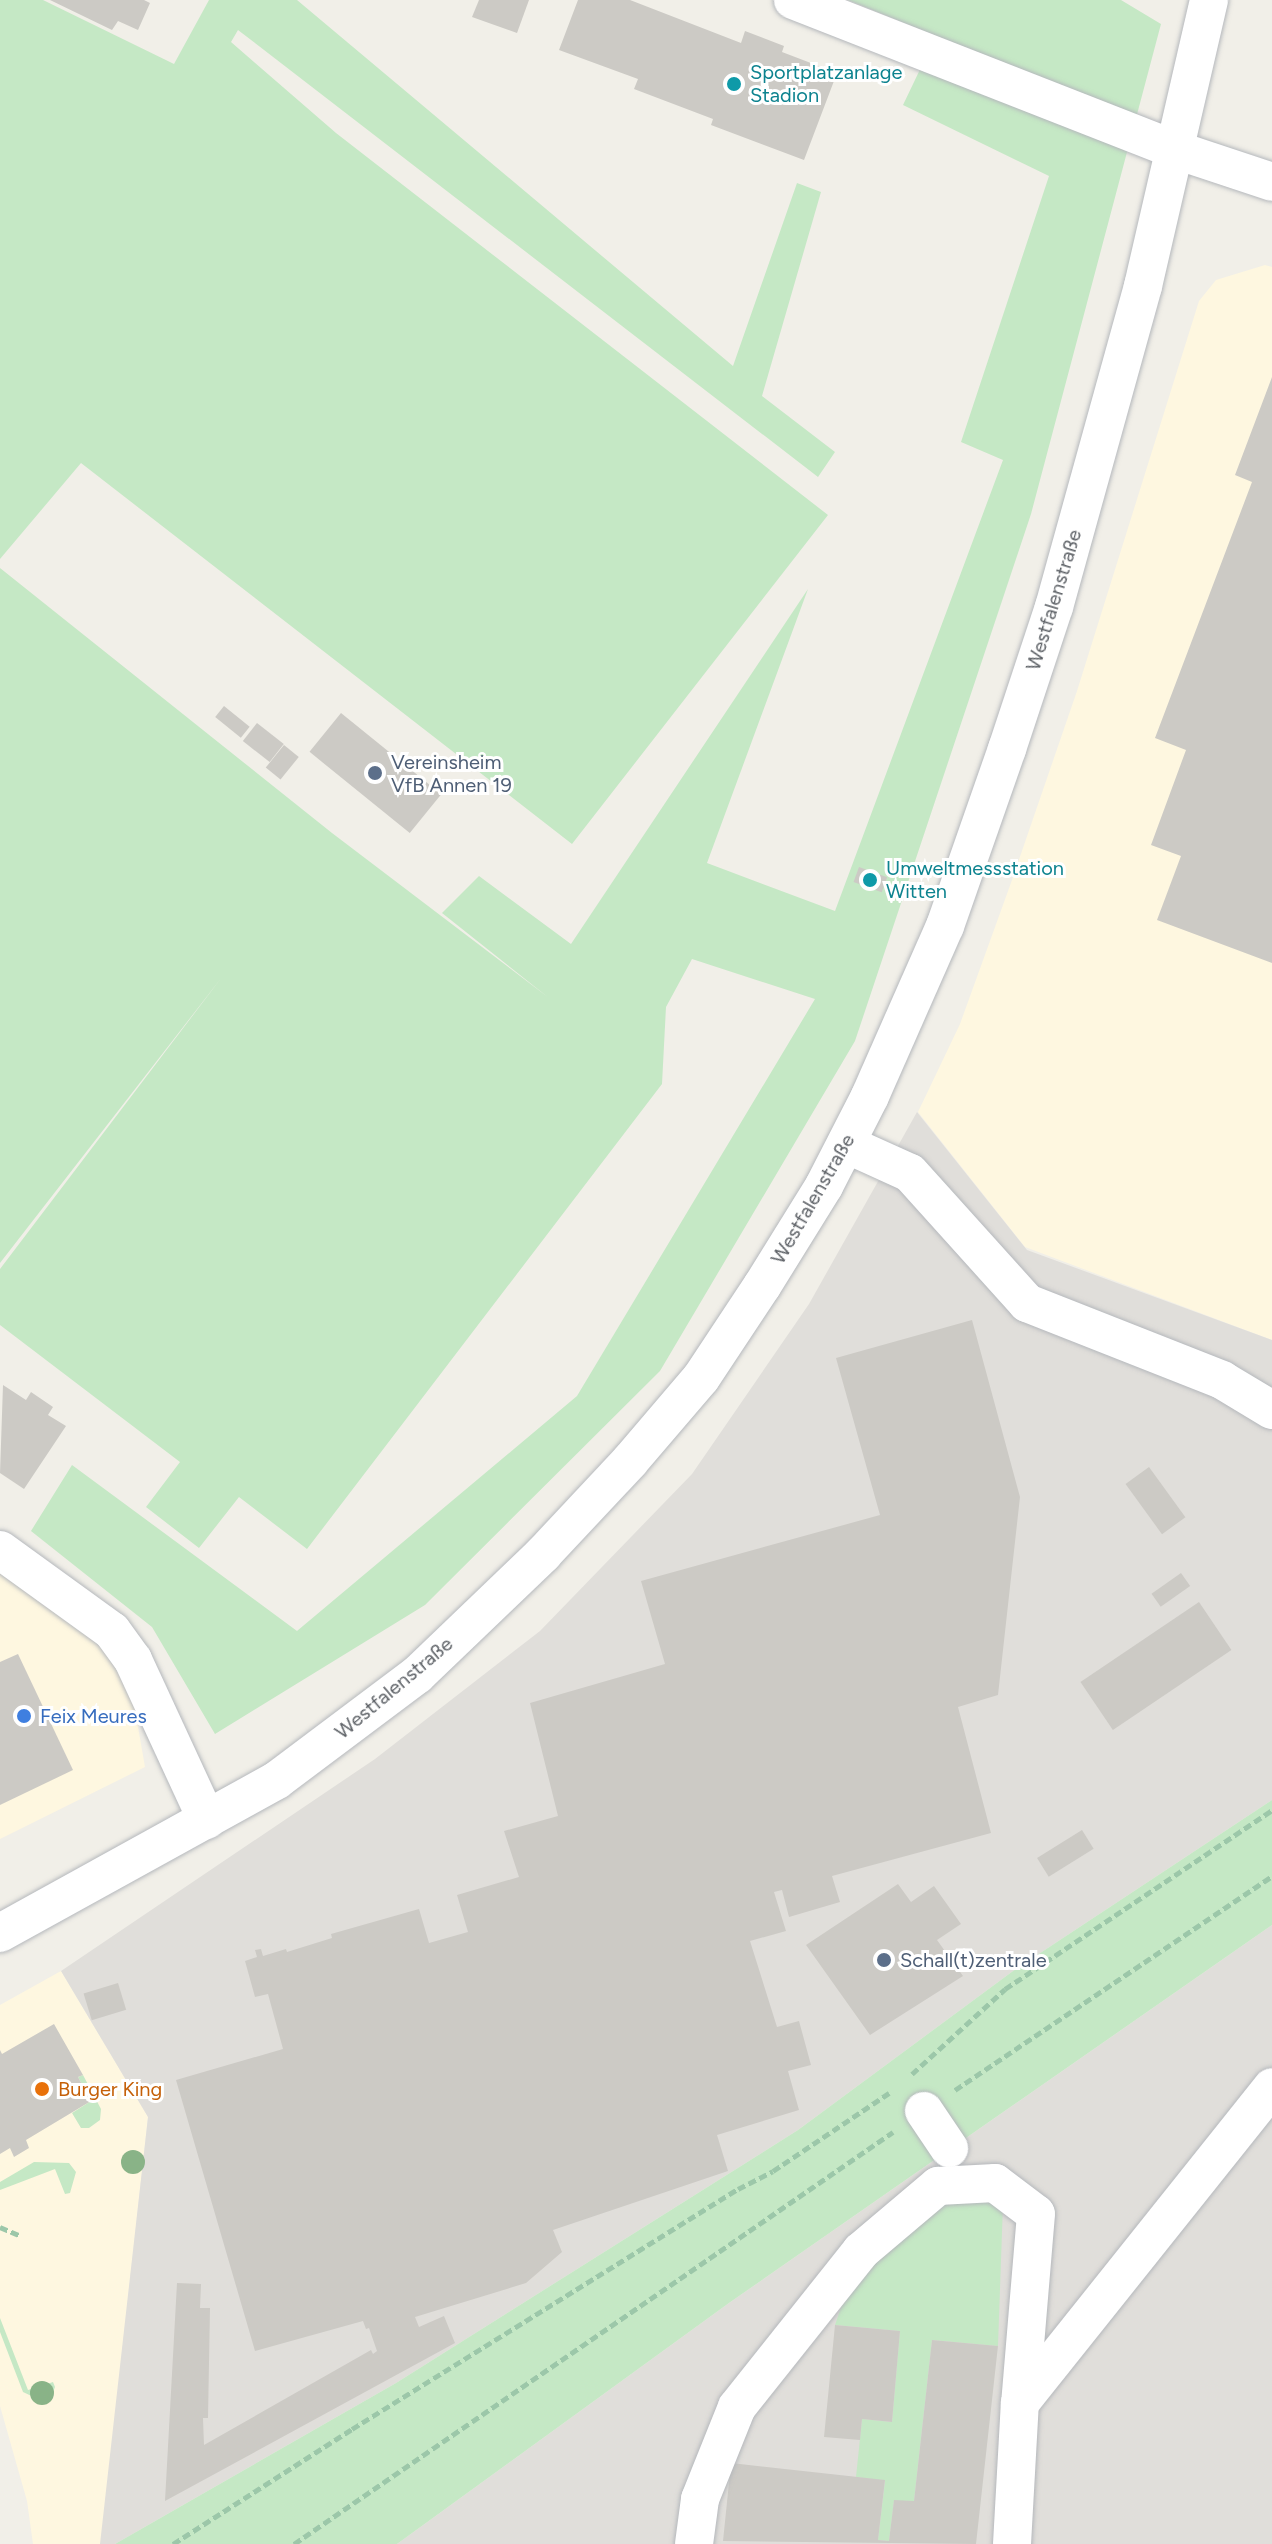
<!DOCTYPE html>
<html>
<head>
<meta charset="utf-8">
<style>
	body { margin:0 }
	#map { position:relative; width:1272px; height:2544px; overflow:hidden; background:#f1efe8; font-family:Figtree,sans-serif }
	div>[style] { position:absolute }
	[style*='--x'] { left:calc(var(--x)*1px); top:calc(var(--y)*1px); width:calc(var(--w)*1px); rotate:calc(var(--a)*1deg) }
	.commercial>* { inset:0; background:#fef7e0 }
	.industrial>* { inset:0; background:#e0deda }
	.green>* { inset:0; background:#c5e8c5 }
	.building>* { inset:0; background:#cccac5; transform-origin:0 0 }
	.path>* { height:5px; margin-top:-2.5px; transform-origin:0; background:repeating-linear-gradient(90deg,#9cc7a9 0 8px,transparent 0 12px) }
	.roads { filter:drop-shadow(0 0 2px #b5b8bc) drop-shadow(0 0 2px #b5b8bc) }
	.minor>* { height:38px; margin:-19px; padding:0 19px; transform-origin:19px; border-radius:19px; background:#fff }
	.trees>* { width:24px; height:24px; margin:-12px; border-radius:50%; background:#89b387 }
	.dots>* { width:22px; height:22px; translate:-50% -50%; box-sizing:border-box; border:4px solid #fff; border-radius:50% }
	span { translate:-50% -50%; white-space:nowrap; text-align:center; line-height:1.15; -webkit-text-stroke:6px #fff; paint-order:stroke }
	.culture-label { font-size:20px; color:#0d838f }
	.left { translate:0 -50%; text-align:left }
	.street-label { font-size:20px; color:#5f6368 }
	.service-label { font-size:20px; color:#4e5e75 }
	.shop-label { font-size:20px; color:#366cbe }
	.food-label { font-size:20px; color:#c56008 }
</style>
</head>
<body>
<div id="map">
	<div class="commercial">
		<i style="clip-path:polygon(1265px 265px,1272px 267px,1272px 1340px,1025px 1247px,918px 1112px,960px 1024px,1012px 880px,1077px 691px,1199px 301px,1216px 280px)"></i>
		<i style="clip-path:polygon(0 1572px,98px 1642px,120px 1673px,134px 1704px,145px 1767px,0 1839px)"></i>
		<i style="clip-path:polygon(61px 1971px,148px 2117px,101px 2544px,33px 2544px,27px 2501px,0 2406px,0 2005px)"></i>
	</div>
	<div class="industrial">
		<i style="clip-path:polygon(917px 1112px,1027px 1250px,1272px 1340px,1272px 1800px,1013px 1971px,798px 2130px,396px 2383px,115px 2544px,100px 2544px,148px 2117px,61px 1971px,375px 1759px,540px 1631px,692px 1474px,809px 1304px)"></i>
		<i style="clip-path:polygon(1272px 1925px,1272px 2544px,397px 2544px,729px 2303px)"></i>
	</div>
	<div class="green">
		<i style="clip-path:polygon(0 0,43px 0,174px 64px,209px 0,297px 0,733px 366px,797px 183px,821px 192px,762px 396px,835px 452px,818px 477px,238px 30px,231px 42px,336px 133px,828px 515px,572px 844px,81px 463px,0 559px)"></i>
		<i style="clip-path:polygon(848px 0,1121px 0,1161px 24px,1031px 514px,855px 1041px,660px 1371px,425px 1605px,215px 1734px,152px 1627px,31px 1531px,72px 1465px,297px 1631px,577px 1396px,815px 999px,692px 959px,666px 1007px,662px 1084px,307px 1549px,239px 1497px,199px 1548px,146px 1507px,180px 1462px,0 1325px,0 1269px,222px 977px,0 1263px,0 568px,332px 833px,549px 998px,442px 913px,479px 876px,571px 944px,808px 589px,707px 863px,835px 911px,1003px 460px,961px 442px,1049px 176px,903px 105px,936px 36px)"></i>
		<i style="clip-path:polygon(1272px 1800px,1272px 1925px,729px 2303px,397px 2544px,115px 2544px,396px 2383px,798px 2130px,1013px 1971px)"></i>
		<i style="clip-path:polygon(83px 2075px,101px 2109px,100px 2120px,89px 2128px,81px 2128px,72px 2113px,91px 2101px,78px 2077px)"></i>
		<i style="clip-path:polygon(34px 2162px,69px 2163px,76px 2172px,70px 2193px,65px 2194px,55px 2169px,0 2190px,0 2182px)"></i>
		<i style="clip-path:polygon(969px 2192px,1003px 2204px,998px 2346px,932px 2340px,914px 2501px,894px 2501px,889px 2541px,878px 2540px,885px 2481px,856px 2477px,862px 2419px,892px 2422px,900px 2331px,835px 2325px,848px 2287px,912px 2222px)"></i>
		<i style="clip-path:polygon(0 2318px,28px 2390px,53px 2382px,55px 2387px,51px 2398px,42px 2401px,23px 2392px,0 2332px)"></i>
	</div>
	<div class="building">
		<i style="clip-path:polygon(50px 0,144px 0,150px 3px,138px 30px,118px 21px,112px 30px)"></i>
		<i style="clip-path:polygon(479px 0,529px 0,517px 33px,472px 17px)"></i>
		<i style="clip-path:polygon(578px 0,630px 0,741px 43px,745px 31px,784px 46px,782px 52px,837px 73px,804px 160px,711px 125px,713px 119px,634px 89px,638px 79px,559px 50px)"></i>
		<i style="clip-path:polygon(1272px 377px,1272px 963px,1157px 920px,1181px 856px,1151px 845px,1186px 750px,1155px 738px,1252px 482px,1235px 475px)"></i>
		<i style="left:224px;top:706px;width:33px;height:14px;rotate:39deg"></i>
		<i style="left:341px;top:713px;width:129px;height:50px;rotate:39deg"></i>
		<i style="left:257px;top:723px;width:34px;height:23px;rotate:38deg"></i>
		<i style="left:284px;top:745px;width:19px;height:29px;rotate:39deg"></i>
		<i style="left:859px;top:867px;width:30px;height:16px;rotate:20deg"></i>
		<i style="clip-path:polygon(972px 1320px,1020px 1497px,998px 1695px,958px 1707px,991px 1833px,832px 1876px,840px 1902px,789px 1917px,782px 1890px,774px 1892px,786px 1931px,750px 1941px,777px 2027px,799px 2021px,811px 2065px,788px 2071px,799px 2110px,717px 2135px,728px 2171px,553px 2230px,562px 2252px,526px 2283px,415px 2317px,419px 2327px,444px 2316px,455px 2343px,165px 2501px,177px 2283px,201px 2284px,200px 2308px,210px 2308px,208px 2418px,203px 2418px,204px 2445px,371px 2350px,373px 2354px,377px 2351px,369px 2328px,366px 2329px,363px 2321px,255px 2351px,176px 2080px,283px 2049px,268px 1994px,255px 1997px,245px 1961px,257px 1957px,255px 1950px,261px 1949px,263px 1956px,286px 1949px,287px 1952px,332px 1938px,331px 1934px,419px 1909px,429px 1943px,468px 1932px,457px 1895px,519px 1877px,504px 1831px,558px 1816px,530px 1703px,665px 1664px,641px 1581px,880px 1515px,836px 1358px)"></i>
		<i style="clip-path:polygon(3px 1385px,26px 1400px,31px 1392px,53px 1407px,48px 1415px,66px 1426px,24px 1489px,0 1473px)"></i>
		<i style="left:1149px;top:1467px;width:62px;height:29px;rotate:54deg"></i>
		<i style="left:1181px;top:1573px;width:16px;height:36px;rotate:55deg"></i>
		<i style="left:1199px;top:1602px;width:58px;height:143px;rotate:56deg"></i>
		<i style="clip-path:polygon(18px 1654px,73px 1770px,0 1805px,0 1662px)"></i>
		<i style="left:1082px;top:1830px;width:22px;height:53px;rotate:58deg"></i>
		<i style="clip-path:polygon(898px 1884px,911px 1902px,934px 1886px,961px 1924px,937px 1940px,963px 1976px,870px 2035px,806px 1945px)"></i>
		<i style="left:118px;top:1983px;width:28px;height:36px;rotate:73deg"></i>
		<i style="clip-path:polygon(54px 2024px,83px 2075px,78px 2077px,91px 2101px,26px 2140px,29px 2148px,14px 2157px,10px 2148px,0 2154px,0 2050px,2px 2054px)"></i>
		<i style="clip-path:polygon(835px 2325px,900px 2331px,892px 2422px,862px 2419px,860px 2440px,824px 2437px)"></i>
		<i style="clip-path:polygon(932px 2340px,998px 2346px,976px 2544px,723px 2541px,731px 2463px,885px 2480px,878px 2540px,889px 2541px,894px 2500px,914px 2501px)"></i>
	</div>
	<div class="path">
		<i style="--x:912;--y:2074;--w:126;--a:-42.4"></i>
		<i style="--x:1005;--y:1989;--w:321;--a:-33.8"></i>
		<i style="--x:955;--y:2090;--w:382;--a:-34"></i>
		<i style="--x:0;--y:2227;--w:23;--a:23"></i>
		<i style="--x:173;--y:2544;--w:213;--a:-32.7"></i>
		<i style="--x:352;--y:2429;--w:455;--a:-31.9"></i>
		<i style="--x:738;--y:2189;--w:39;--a:-27"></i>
		<i style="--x:773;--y:2171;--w:140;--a:-33.9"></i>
		<i style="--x:294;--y:2544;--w:727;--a:-34.52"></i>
	</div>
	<div class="roads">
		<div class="minor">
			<i style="--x:793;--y:0;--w:408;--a:21.4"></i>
			<i style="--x:1173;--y:149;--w:104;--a:18.4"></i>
			<i style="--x:846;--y:1144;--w:70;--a:24.4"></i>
			<i style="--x:910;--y:1173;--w:175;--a:48"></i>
			<i style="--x:1027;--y:1303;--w:210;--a:21.5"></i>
			<i style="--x:1222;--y:1380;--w:58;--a:31"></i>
			<i style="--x:0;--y:1550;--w:138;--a:35.9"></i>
			<i style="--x:112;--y:1631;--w:36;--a:54"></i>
			<i style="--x:133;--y:1660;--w:176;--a:65.2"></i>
			<i style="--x:0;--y:1933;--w:316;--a:-28.9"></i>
			<i style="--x:277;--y:1780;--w:175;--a:-36.9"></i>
			<i style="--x:417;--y:1675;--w:175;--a:-43.8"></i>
			<i style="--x:543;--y:1554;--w:127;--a:-46.9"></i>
			<i style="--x:630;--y:1461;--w:109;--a:-49.5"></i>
			<i style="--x:701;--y:1378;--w:110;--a:-56.5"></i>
			<i style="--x:762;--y:1286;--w:118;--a:-58.2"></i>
			<i style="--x:824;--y:1186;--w:101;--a:-62.9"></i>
			<i style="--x:870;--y:1096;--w:186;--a:-66.2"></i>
			<i style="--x:945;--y:926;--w:188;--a:-70.7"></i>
			<i style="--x:1007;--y:749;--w:150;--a:-71.7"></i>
			<i style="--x:1054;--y:607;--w:333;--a:-74.5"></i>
			<i style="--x:1143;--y:286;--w:294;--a:-77"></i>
			<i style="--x:924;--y:2111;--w:45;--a:56"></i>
			<i style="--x:694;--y:2544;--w:45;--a:-82.4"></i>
			<i style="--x:700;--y:2499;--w:99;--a:-68.1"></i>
			<i style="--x:737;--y:2407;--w:199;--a:-51.5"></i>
			<i style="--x:861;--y:2251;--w:101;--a:-40.2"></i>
			<i style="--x:938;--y:2186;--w:57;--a:-3"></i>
			<i style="--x:995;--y:2183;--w:51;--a:37.1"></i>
			<i style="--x:1036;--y:2214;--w:190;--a:94.8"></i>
			<i style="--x:1012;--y:2544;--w:141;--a:-86.8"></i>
			<i style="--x:1020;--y:2403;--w:404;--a:-51.4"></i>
		</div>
	</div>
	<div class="trees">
		<i style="left:133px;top:2162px"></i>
		<i style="left:42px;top:2393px"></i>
	</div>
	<div class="dots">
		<i style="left:734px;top:84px;background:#0f9aa8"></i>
		<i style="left:375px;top:773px;background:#5c6f8a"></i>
		<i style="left:870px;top:880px;background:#0f9aa8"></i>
		<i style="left:24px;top:1716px;background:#3f7fe0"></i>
		<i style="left:884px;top:1960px;background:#5c6f8a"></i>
		<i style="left:42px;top:2089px;background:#e8710a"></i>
	</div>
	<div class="culture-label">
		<span class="left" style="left:750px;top:84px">Sportplatzanlage<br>Stadion</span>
		<span class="left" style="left:886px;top:880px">Umweltmessstation<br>Witten</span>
	</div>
	<div class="street-label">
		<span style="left:1054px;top:600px;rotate:-73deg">Westfalenstraße</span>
		<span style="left:813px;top:1199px;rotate:-60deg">Westfalenstraße</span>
		<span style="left:394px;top:1688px;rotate:-40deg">Westfalenstraße</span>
	</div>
	<div class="service-label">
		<span class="left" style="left:391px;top:774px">Vereinsheim<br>VfB Annen 19</span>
		<span class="left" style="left:900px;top:1960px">Schall(t)zentrale</span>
	</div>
	<div class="shop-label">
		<span class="left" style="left:40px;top:1716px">Feix Meures</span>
	</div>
	<div class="food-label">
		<span class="left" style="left:58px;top:2089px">Burger King</span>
	</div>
</div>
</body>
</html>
